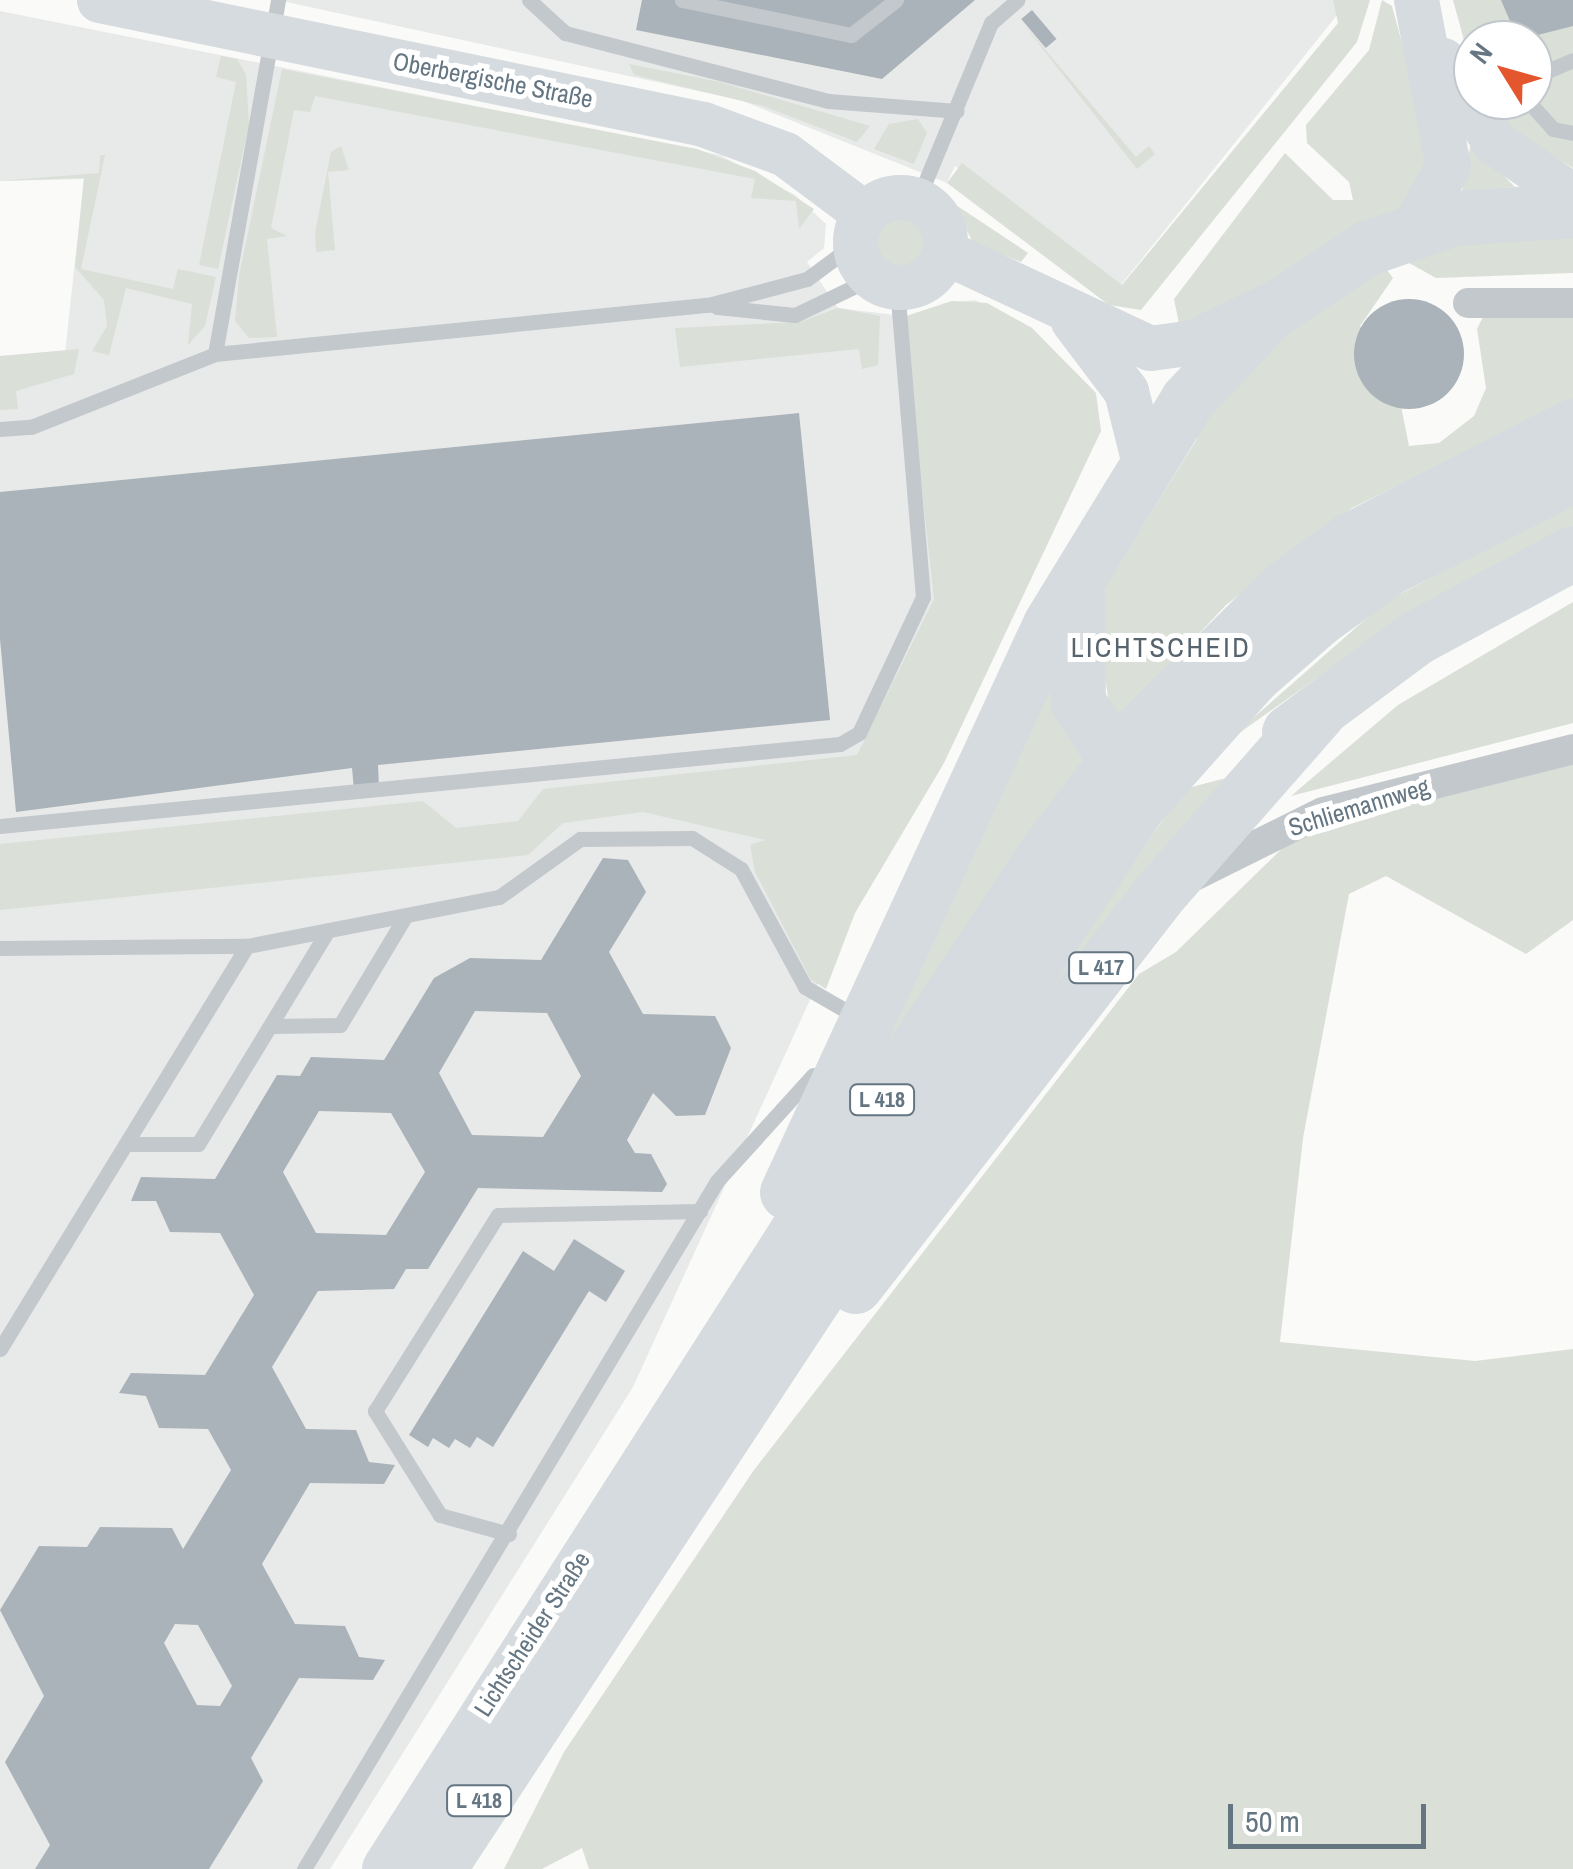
<!DOCTYPE html>
<html>
<head>
<meta charset="utf-8">
<style>
	body { margin:0 }
	#map { position:relative; width:1573px; height:1869px; overflow:hidden; background:#fafaf8; font-family:"Archivo Narrow",sans-serif }
	div>[style] { position:absolute }
	[style*='--x'] { left:calc(var(--x)*1px); top:calc(var(--y)*1px); width:calc(var(--w)*1px); rotate:calc(var(--a)*1deg) }
	.built>* { inset:0; background:#e8e9e9 }
	.green>* { inset:0; background:#dadfd7 }
	.round { border-radius:50% }
	.building>* { inset:0; background:#aab3b9; transform-origin:0 0 }
	.lane>* { height:15px; margin:-7.5px; padding:0 7.5px; transform-origin:7.5px; border-radius:7.5px; background:#c3c8cc }
	.street>* { height:30px; margin:-15px; padding:0 15px; transform-origin:15px; border-radius:15px; background:#c3c8cc }
	.secondary>* { height:45px; margin:-22.5px; padding:0 22.5px; transform-origin:22.5px; border-radius:22.5px; background:#d6dbdf }
	.secondary>.ring { margin:-22.5px; padding:0; box-sizing:content-box; background:none; border:45px solid #d6dbdf; border-radius:50% }
	.highway>* { height:55px; margin:-27.5px; padding:0 27.5px; transform-origin:27.5px; border-radius:27.5px; background:#d6dbdf }
	span { translate:-50% -50%; white-space:nowrap; text-align:center; line-height:1.15; -webkit-text-stroke:10px #fff; paint-order:stroke }
	.shield-label span { padding:2px 8px; background:#fff; border:2px solid; border-radius:8px; -webkit-text-stroke-width:0 }
	.shield-label { font-size:22px; color:#657683; font-weight:700 }
	.street-label { font-size:25px; color:#657683 }
	.neighbourhood-label { font-size:28px; color:#57646e; letter-spacing:2.5px }
	.north { position:absolute; left:1453px; top:20px; width:100px; height:100px; box-sizing:border-box; background:#fff; border:2px solid #c1c8cd; border-radius:50%; rotate:307deg; font-size:28px; font-weight:700; line-height:40px; text-align:center; color:#657683 }
	.north::after { content:''; display:block; margin:auto; width:35px; height:45px; background:#e4572e; clip-path:polygon(50% 0,100% 100%,50% 72%,0 100%) }
	.scale { position:absolute; left:1228px; top:1804px; width:198px; height:45px; box-sizing:border-box; border:5px solid #657683; border-top:0; padding-left:12px; font-size:30px; line-height:35px; white-space:nowrap; color:#657683; -webkit-text-stroke:8px #fff; paint-order:stroke }
</style>
</head>
<body>
<div id="map">
	<div class="built">
		<i style="clip-path:polygon(277px 0,1349px 0,1121px 285px,955px 166px,947px 183px,740px 100px)"></i>
		<i style="clip-path:polygon(0 11px,720px 155px,795px 195px,826px 224px,824px 248px,807px 262px,838px 308px,920px 318px,944px 303px,975px 300px,1032px 328px,831px 954px,633px 1387px,330px 1869px,0 1869px,0 356px,65px 353px,84px 179px,0 181px)"></i>
	</div>
	<div class="green">
		<i style="clip-path:polygon(1333px 0,1370px 0,1357px 42px,1141px 310px,1109px 305px,947px 183px,962px 163px,1122px 285px,1338px 23px)"></i>
		<i style="clip-path:polygon(1382px 0,1392px 6px,1432px 155px,1411px 203px,1181px 334px,1174px 299px,1285px 153px,1333px 200px,1353px 200px,1349px 182px,1307px 143px,1306px 125px,1369px 50px)"></i>
		<i style="clip-path:polygon(1453px 0,1573px 0,1573px 168px,1520px 137px,1487px 100px,1533px 100px,1533px 40px,1473px 40px,1473px 73px)"></i>
		<i style="clip-path:polygon(1020px 20px,1136px 157px,1149px 146px,1155px 154px,1137px 169px)"></i>
		<i style="clip-path:polygon(221px 56px,237px 59px,246px 75px,249px 124px,218px 269px,199px 265px,236px 82px,216px 77px)"></i>
		<i style="clip-path:polygon(629px 64px,720px 82px,870px 126px,857px 142px,763px 106px,634px 75px)"></i>
		<i style="clip-path:polygon(282px 69px,697px 149px,755px 171px,814px 209px,799px 229px,796px 201px,751px 198px,755px 179px,315px 96px,310px 112px,294px 110px,271px 228px,287px 236px,267px 239px,277px 337px,249px 338px,235px 321px,239px 276px)"></i>
		<i style="clip-path:polygon(918px 119px,927px 133px,914px 164px,874px 149px,889px 124px)"></i>
		<i style="clip-path:polygon(1471px 142px,1487px 159px,1515px 187px,1462px 191px)"></i>
		<i style="clip-path:polygon(341px 146px,349px 170px,328px 172px,335px 250px,316px 252px,315px 233px,331px 152px)"></i>
		<i style="clip-path:polygon(100px 155px,105px 155px,81px 269px,173px 289px,178px 269px,216px 277px,205px 326px,188px 345px,192px 304px,126px 288px,109px 355px,92px 351px,107px 326px,104px 300px,75px 267px,84px 178px,0 181px,99px 173px)"></i>
		<i style="clip-path:polygon(954px 204px,965px 211px,1028px 253px,1021px 262px,973px 243px)"></i>
		<i class="round" style="left:874px;top:217px;width:50px;height:50px"></i>
		<i style="clip-path:polygon(1573px 226px,1573px 273px,1436px 278px,1402px 259px,1401px 250px)"></i>
		<i style="clip-path:polygon(1380px 261px,1393px 278px,1360px 326px,1397px 386px,1409px 446px,1439px 443px,1474px 416px,1486px 388px,1477px 329px,1485px 313px,1573px 312px,1573px 400px,1352px 508px,1226px 605px,1112px 726px,1095px 603px,1197px 439px,1185px 431px,1226px 376px)"></i>
		<i style="clip-path:polygon(952px 301px,987px 303px,1032px 328px,1096px 393px,1101px 431px,944px 763px,855px 913px,826px 989px,811px 980px,755px 872px,750px 845px,765px 840px,643px 812px,563px 823px,528px 855px,0 910px,0 844px,423px 801px,456px 828px,518px 821px,543px 789px,857px 755px,934px 599px,903px 317px)"></i>
		<i style="clip-path:polygon(838px 308px,880px 316px,878px 365px,862px 369px,859px 349px,680px 367px,675px 328px,800px 322px)"></i>
		<i style="clip-path:polygon(79px 349px,74px 374px,16px 391px,18px 409px,0 410px,0 356px)"></i>
		<i style="clip-path:polygon(1573px 503px,1573px 526px,1393px 624px,1225px 743px,1385px 602px)"></i>
		<i style="clip-path:polygon(1573px 602px,1573px 723px,1291px 796px,1398px 705px)"></i>
		<i style="clip-path:polygon(1046px 674px,1085px 761px,808px 1167px)"></i>
		<i style="clip-path:polygon(1573px 760px,1573px 920px,1526px 954px,1386px 876px,1349px 894px,1303px 1138px,1280px 1342px,1475px 1361px,1573px 1349px,1573px 1869px,589px 1869px,582px 1848px,542px 1869px,504px 1869px,564px 1752px,754px 1470px,1139px 974px,1176px 952px,1298px 833px)"></i>
		<i style="clip-path:polygon(1230px 777px,934px 1151px,1184px 789px)"></i>
	</div>
	<div class="building">
		<i style="clip-path:polygon(642px 0,975px 0,882px 79px,636px 30px)"></i>
		<i style="clip-path:polygon(1501px 0,1573px 0,1573px 26px,1518px 40px)"></i>
		<i style="left:1032px;top:10px;width:38px;height:14px;rotate:50deg"></i>
		<i class="round" style="left:1354px;top:299px;width:110px;height:110px"></i>
		<i style="clip-path:polygon(799px 413px,830px 720px,378px 765px,379px 787px,354px 790px,352px 768px,16px 812px,0 639px,0 492px)"></i>
		<i style="clip-path:polygon(evenodd,603px 858px,628px 860px,646px 892px,609px 952px,643px 1014px,715px 1016px,731px 1048px,705px 1115px,676px 1116px,653px 1093px,627px 1140px,635px 1153px,651px 1154px,667px 1184px,662px 1192px,478px 1188px,428px 1269px,406px 1269px,394px 1289px,318px 1291px,272px 1367px,306px 1429px,356px 1430px,369px 1462px,395px 1465px,384px 1484px,310px 1483px,262px 1564px,295px 1624px,345px 1626px,359px 1657px,385px 1660px,373px 1680px,299px 1678px,251px 1758px,263px 1781px,209px 1869px,35px 1869px,50px 1845px,5px 1762px,44px 1696px,0 1610px,39px 1546px,87px 1547px,100px 1527px,172px 1528px,183px 1549px,231px 1470px,208px 1429px,159px 1428px,146px 1396px,119px 1393px,131px 1373px,205px 1375px,254px 1295px,220px 1233px,170px 1232px,156px 1201px,131px 1201px,141px 1177px,215px 1179px,277px 1075px,300px 1076px,311px 1057px,384px 1060px,434px 978px,470px 958px,541px 960px,603px 858px,475px 1011px,547px 1013px,581px 1076px,543px 1137px,472px 1135px,439px 1073px,475px 1011px,603px 858px,319px 1111px,391px 1113px,425px 1172px,386px 1235px,316px 1233px,283px 1172px,319px 1111px,603px 858px,175px 1624px,198px 1625px,232px 1686px,220px 1706px,197px 1705px,164px 1643px,175px 1624px)"></i>
		<i style="clip-path:polygon(574px 1239px,625px 1271px,606px 1302px,589px 1291px,493px 1447px,477px 1437px,470px 1448px,455px 1439px,449px 1448px,433px 1438px,428px 1447px,409px 1435px,523px 1251px,554px 1271px)"></i>
	</div>
	<div class="lane">
		<i style="--x:529;--y:0;--w:49;--a:42.5"></i>
		<i style="--x:565;--y:33;--w:272;--a:14.5"></i>
		<i style="--x:828;--y:101;--w:129;--a:4.4"></i>
		<i style="--x:682;--y:0;--w:173;--a:11.7"></i>
		<i style="--x:851;--y:35;--w:57;--a:-37.9"></i>
		<i style="--x:1533;--y:77;--w:43;--a:-23"></i>
		<i style="--x:1527;--y:100;--w:39;--a:48"></i>
		<i style="--x:1553;--y:129;--w:20;--a:11"></i>
		<i style="--x:918;--y:199;--w:191;--a:-67.5"></i>
		<i style="--x:991;--y:23;--w:35;--a:-41"></i>
		<i style="--x:717;--y:307;--w:78;--a:5.9"></i>
		<i style="--x:795;--y:315;--w:85;--a:-25.7"></i>
		<i style="--x:215;--y:354;--w:360;--a:-79.9"></i>
		<i style="--x:0;--y:429;--w:31;--a:-4"></i>
		<i style="--x:31;--y:427;--w:198;--a:-21.6"></i>
		<i style="--x:215;--y:354;--w:495;--a:-5.7"></i>
		<i style="--x:708;--y:305;--w:102;--a:-14.7"></i>
		<i style="--x:807;--y:279;--w:57;--a:-36.5"></i>
		<i style="--x:0;--y:826;--w:844;--a:-5.58"></i>
		<i style="--x:840;--y:744;--w:22;--a:-30"></i>
		<i style="--x:859;--y:733;--w:150;--a:-64.8"></i>
		<i style="--x:923;--y:597;--w:311;--a:-94.8"></i>
		<i style="--x:0;--y:948;--w:247;--a:-0.5"></i>
		<i style="--x:247;--y:946;--w:257;--a:-11"></i>
		<i style="--x:499;--y:897;--w:100;--a:-35.6"></i>
		<i style="--x:580;--y:839;--w:112;--a:-0.5"></i>
		<i style="--x:692;--y:838;--w:58;--a:32.3"></i>
		<i style="--x:741;--y:869;--w:134;--a:61.5"></i>
		<i style="--x:805;--y:987;--w:44;--a:30.1"></i>
		<i style="--x:272;--y:1026;--w:68;--a:-0.8"></i>
		<i style="--x:340;--y:1025;--w:126;--a:-59"></i>
		<i style="--x:129;--y:1144;--w:69;--a:0"></i>
		<i style="--x:198;--y:1144;--w:250;--a:-58.7"></i>
		<i style="--x:0;--y:1349;--w:473;--a:-58.5"></i>
		<i style="--x:509;--y:1534;--w:72;--a:-164.6"></i>
		<i style="--x:440;--y:1515;--w:123;--a:-122"></i>
		<i style="--x:375;--y:1411;--w:231;--a:-57.9"></i>
		<i style="--x:498;--y:1215;--w:202;--a:-1.1"></i>
		<i style="--x:304;--y:1869;--w:802;--a:-59.02"></i>
		<i style="--x:717;--y:1181;--w:143;--a:-47.8"></i>
	</div>
	<div class="street">
		<i style="--x:1468;--y:303;--w:105;--a:0"></i>
		<i style="--x:1194;--y:876;--w:144;--a:-26.4"></i>
		<i style="--x:1323;--y:812;--w:258;--a:-14.1"></i>
	</div>
	<div class="secondary">
		<i style="--x:99;--y:0;--w:617;--a:11.6"></i>
		<i style="--x:703;--y:124;--w:87;--a:20.1"></i>
		<i style="--x:785;--y:154;--w:99;--a:36.8"></i>
		<i style="--x:1443;--y:60;--w:97;--a:58.1"></i>
		<i style="--x:1494;--y:142;--w:96;--a:34.4"></i>
		<i class="ring" style="left:855px;top:197px;width:45px;height:45px"></i>
		<i style="--x:1413;--y:228;--w:71;--a:-60.6"></i>
		<i style="--x:1448;--y:166;--w:169;--a:-100.9"></i>
		<i style="--x:945;--y:252;--w:226;--a:25.1"></i>
		<i style="--x:1150;--y:348;--w:43;--a:-7.9"></i>
		<i style="--x:1193;--y:342;--w:82;--a:-25.9"></i>
		<i style="--x:1073;--y:321;--w:88;--a:52.9"></i>
		<i style="--x:1126;--y:391;--w:74;--a:76"></i>
	</div>
	<div class="highway">
		<i style="--x:1077;--y:595;--w:107;--a:89.5"></i>
		<i style="--x:1078;--y:702;--w:61;--a:57.1"></i>
		<i style="--x:1111;--y:753;--w:44;--a:24.2"></i>
		<i style="--x:1289;--y:732;--w:159;--a:-36.6"></i>
		<i style="--x:1417;--y:637;--w:177;--a:-28.3"></i>
		<i style="--x:787;--y:1192;--w:626;--a:-65.15"></i>
		<i style="--x:1050;--y:624;--w:263;--a:-58.5"></i>
		<i style="--x:1187;--y:400;--w:120;--a:-46.7"></i>
		<i style="--x:1269;--y:313;--w:118;--a:-33.6"></i>
		<i style="--x:1367;--y:248;--w:92;--a:-19"></i>
		<i style="--x:1454;--y:218;--w:119;--a:-3.8"></i>
		<i style="--x:855;--y:1286;--w:493;--a:-52.2"></i>
		<i style="--x:1157;--y:896;--w:244;--a:-48.7"></i>
		<i style="--x:389;--y:1869;--w:869;--a:-57.41"></i>
		<i style="--x:857;--y:1137;--w:345;--a:-56.4"></i>
		<i style="--x:1048;--y:850;--w:151;--a:-52.5"></i>
		<i style="--x:1140;--y:730;--w:202;--a:-44.6"></i>
		<i style="--x:1284;--y:588;--w:82;--a:-36"></i>
		<i style="--x:1350;--y:540;--w:250;--a:-27.1"></i>
		<i style="--x:438;--y:1869;--w:1275;--a:-56.65"></i>
		<i style="--x:1139;--y:804;--w:173;--a:-48.3"></i>
		<i style="--x:1254;--y:675;--w:85;--a:-41.2"></i>
		<i style="--x:1318;--y:619;--w:87;--a:-36.1"></i>
		<i style="--x:1388;--y:568;--w:207;--a:-26.7"></i>
	</div>
	<div class="shield-label">
		<span style="left:1101px;top:968px">L 417</span>
		<span style="left:882px;top:1100px">L 418</span>
		<span style="left:479px;top:1801px">L 418</span>
	</div>
	<div class="street-label">
		<span style="left:493px;top:80px;rotate:11deg">Oberbergische Straße</span>
		<span style="left:1359px;top:807px;rotate:-17deg">Schliemannweg</span>
		<span style="left:532px;top:1634px;rotate:-57deg">Lichtscheider Straße</span>
	</div>
	<div class="neighbourhood-label">
		<span style="left:1161px;top:647px">LICHTSCHEID</span>
	</div>
	<div class="north">N</div>
	<div class="scale">50 m</div>
</div>
</body>
</html>
